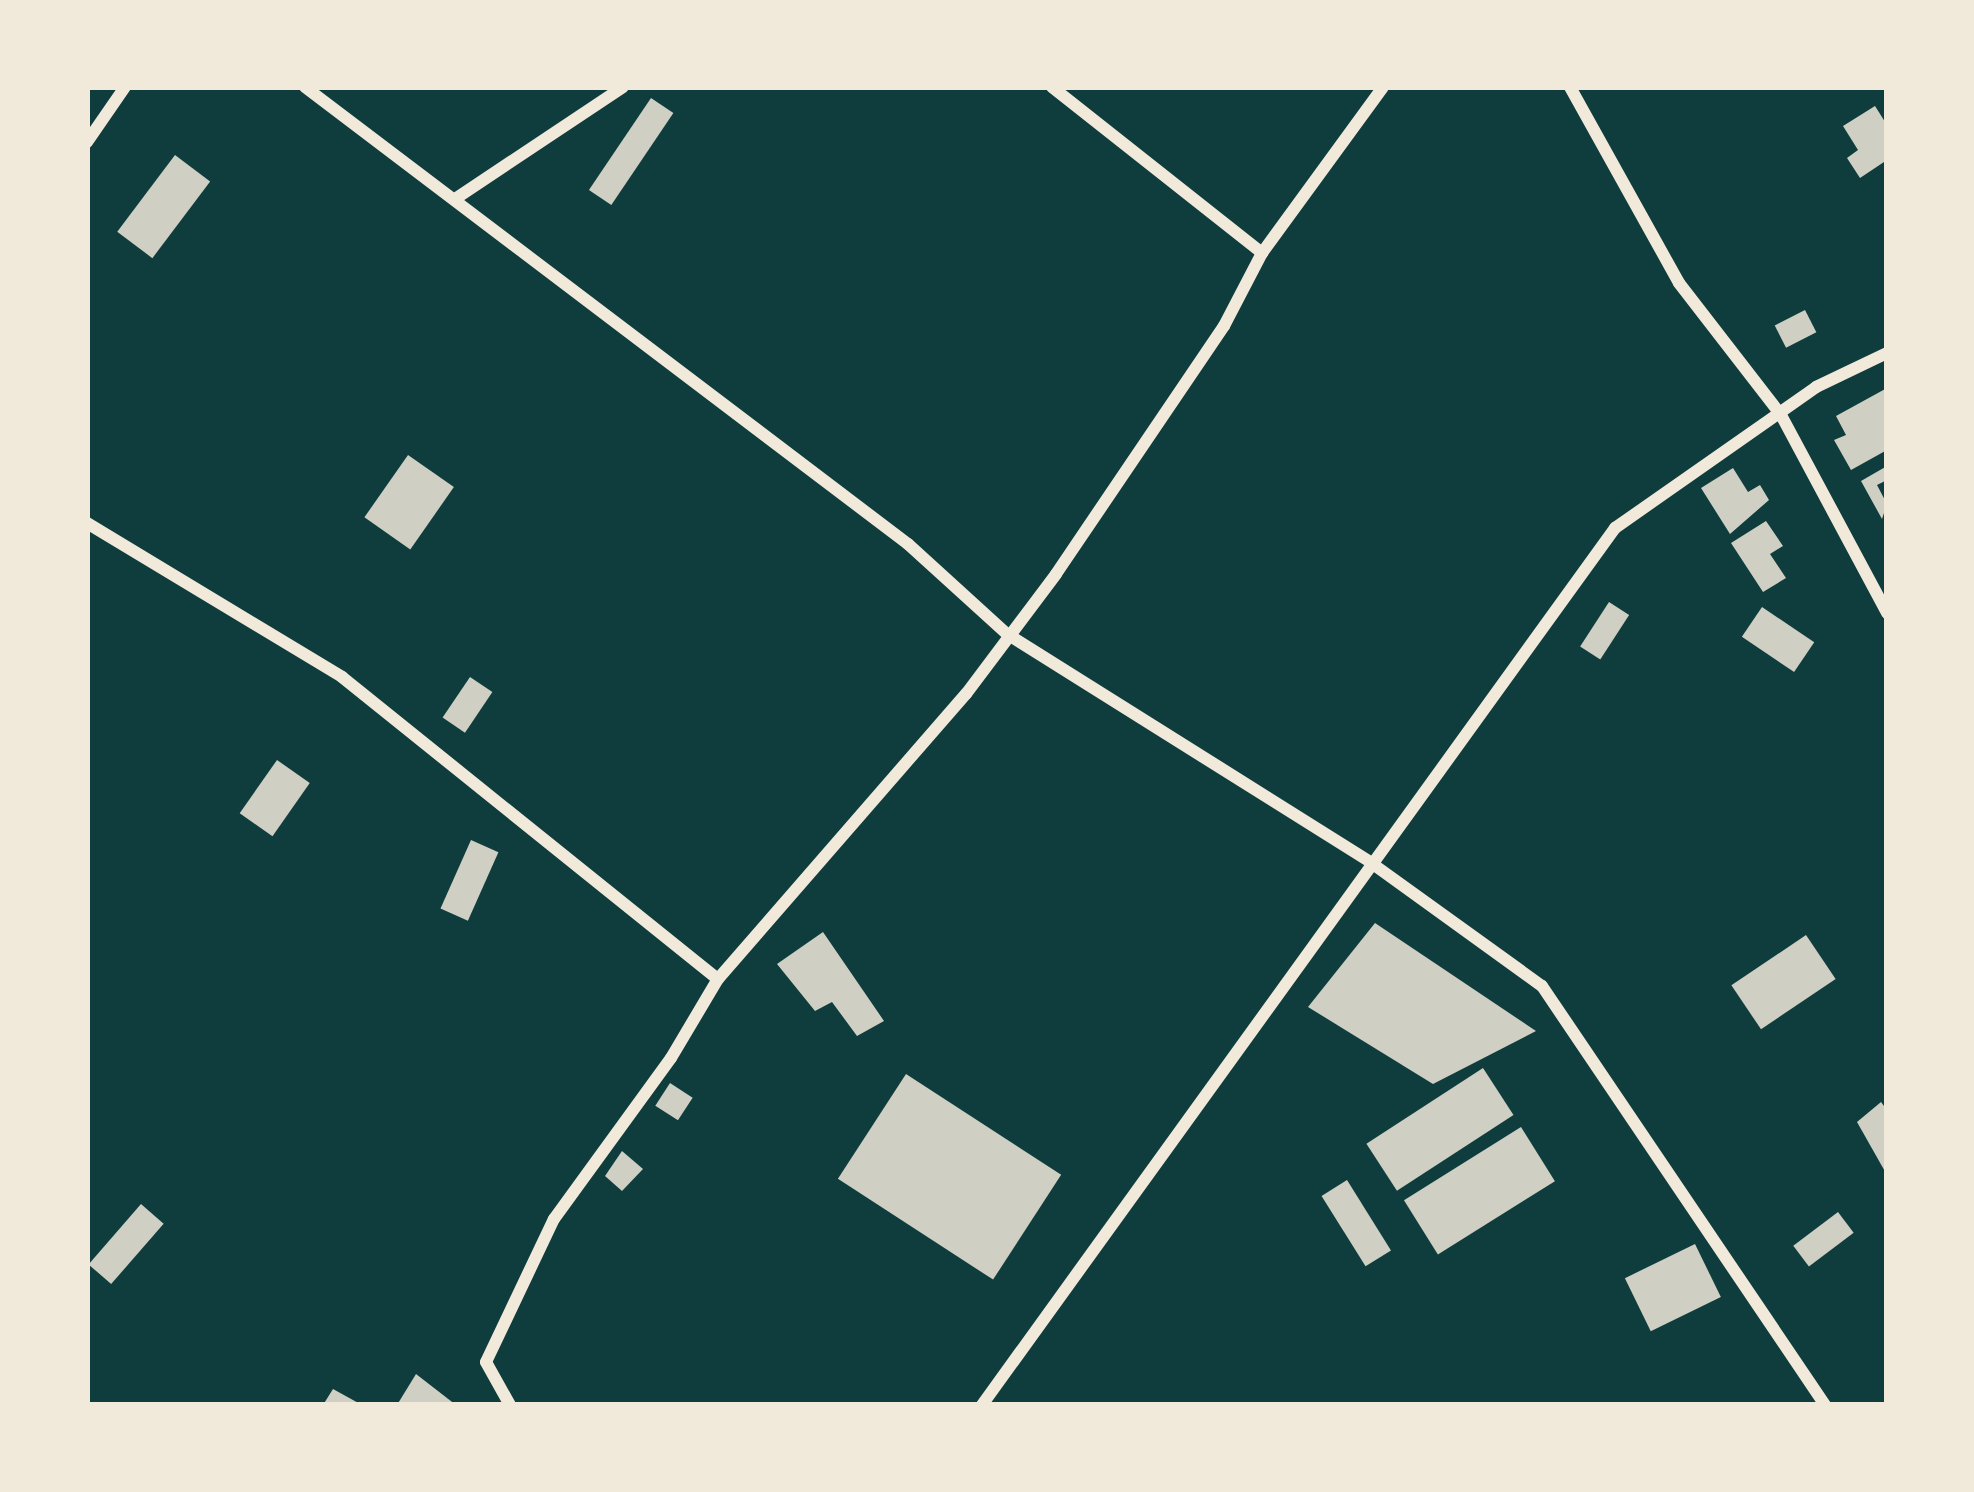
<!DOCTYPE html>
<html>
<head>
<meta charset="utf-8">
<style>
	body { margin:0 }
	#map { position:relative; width:1974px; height:1492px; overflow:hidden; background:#0f3d3e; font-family:"Exo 2",sans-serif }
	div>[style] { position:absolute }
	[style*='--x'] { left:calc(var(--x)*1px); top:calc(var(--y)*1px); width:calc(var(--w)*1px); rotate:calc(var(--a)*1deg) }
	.building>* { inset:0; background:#cfcfc3; transform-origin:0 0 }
	.minor>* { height:12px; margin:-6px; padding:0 6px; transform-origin:6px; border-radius:6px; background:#f1e9da }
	span { translate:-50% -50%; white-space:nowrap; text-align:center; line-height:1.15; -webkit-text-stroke:12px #f1e9da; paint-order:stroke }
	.frame { position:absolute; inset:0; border:90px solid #f1e9da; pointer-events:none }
</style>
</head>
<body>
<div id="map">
	<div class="building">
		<i style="left:651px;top:98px;width:27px;height:111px;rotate:34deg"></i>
		<i style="clip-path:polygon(1875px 106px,1887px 125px,1887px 160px,1860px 178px,1847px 158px,1858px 150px,1843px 126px)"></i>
		<i style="left:175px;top:155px;width:44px;height:96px;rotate:37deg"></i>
		<i style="left:1805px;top:310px;width:25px;height:34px;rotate:63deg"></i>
		<i style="clip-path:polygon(1887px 388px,1887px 450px,1851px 470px,1834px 440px,1846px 435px,1836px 416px)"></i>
		<i style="left:408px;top:455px;width:56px;height:76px;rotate:35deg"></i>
		<i style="clip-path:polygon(1887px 466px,1887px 480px,1877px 485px,1887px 504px,1882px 519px,1861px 481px)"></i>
		<i style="clip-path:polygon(1733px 468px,1748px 492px,1760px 485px,1769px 500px,1730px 534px,1701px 488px)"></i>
		<i style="clip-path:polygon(1766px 521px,1783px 546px,1770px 554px,1786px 578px,1763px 592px,1731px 543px)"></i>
		<i style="left:1609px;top:602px;width:24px;height:53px;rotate:33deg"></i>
		<i style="left:1762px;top:607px;width:63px;height:36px;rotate:34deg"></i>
		<i style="left:470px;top:677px;width:27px;height:49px;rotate:34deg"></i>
		<i style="left:277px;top:760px;width:40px;height:65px;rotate:35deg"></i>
		<i style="left:471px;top:840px;width:30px;height:75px;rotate:24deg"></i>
		<i style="clip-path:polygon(1375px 923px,1536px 1031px,1433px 1084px,1308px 1007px)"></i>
		<i style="clip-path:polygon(823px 932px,884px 1021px,857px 1036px,832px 1002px,815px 1011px,777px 964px)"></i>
		<i style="left:1806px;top:935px;width:53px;height:90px;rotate:56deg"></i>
		<i style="left:1483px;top:1068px;width:56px;height:139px;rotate:57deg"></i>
		<i style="left:906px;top:1074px;width:185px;height:125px;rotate:33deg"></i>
		<i style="left:670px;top:1083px;width:27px;height:27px;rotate:33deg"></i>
		<i style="clip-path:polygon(1881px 1102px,1887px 1110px,1887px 1175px,1857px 1122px)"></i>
		<i style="left:1521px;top:1127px;width:64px;height:138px;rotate:58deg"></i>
		<i style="clip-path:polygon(622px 1151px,643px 1169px,622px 1191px,605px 1176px)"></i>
		<i style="left:1347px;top:1180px;width:83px;height:30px;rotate:58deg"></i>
		<i style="left:141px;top:1204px;width:30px;height:80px;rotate:41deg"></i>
		<i style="left:1838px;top:1212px;width:26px;height:56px;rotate:53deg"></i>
		<i style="left:1695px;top:1244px;width:59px;height:78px;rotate:64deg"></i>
		<i style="clip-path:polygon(416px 1374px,456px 1405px,397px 1405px)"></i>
		<i style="clip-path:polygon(333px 1389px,362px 1405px,323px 1405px)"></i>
	</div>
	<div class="minor">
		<i style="--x:305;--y:87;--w:757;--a:37.16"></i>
		<i style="--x:908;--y:544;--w:134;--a:42.3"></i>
		<i style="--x:1007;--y:634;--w:429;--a:32.1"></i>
		<i style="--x:1370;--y:862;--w:212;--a:35.8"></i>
		<i style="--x:1542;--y:986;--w:506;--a:55.96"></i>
		<i style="--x:1052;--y:87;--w:268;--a:38.3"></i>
		<i style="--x:1570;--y:87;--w:224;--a:60.9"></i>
		<i style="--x:1679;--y:283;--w:167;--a:52.3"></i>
		<i style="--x:1781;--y:415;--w:225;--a:61.8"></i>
		<i style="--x:87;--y:142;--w:67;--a:-55.4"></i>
		<i style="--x:455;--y:199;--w:202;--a:-33.7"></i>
		<i style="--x:87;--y:523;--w:298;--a:31.1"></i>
		<i style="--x:342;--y:677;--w:482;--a:38.8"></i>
		<i style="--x:510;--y:1405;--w:49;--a:-119.2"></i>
		<i style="--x:486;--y:1362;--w:158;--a:-64.6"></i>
		<i style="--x:554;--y:1219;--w:199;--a:-54"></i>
		<i style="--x:671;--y:1058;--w:92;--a:-59.3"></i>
		<i style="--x:718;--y:979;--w:378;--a:-49"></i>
		<i style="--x:966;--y:694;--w:150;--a:-53.1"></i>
		<i style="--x:1056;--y:574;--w:300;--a:-55.9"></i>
		<i style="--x:1224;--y:326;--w:82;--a:-62.5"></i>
		<i style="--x:1262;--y:253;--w:205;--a:-53.9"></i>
		<i style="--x:982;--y:1405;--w:1082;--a:-54.18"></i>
		<i style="--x:1615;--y:528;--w:246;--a:-35"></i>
		<i style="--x:1816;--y:387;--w:79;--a:-25.6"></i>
	</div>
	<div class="frame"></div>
</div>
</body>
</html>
